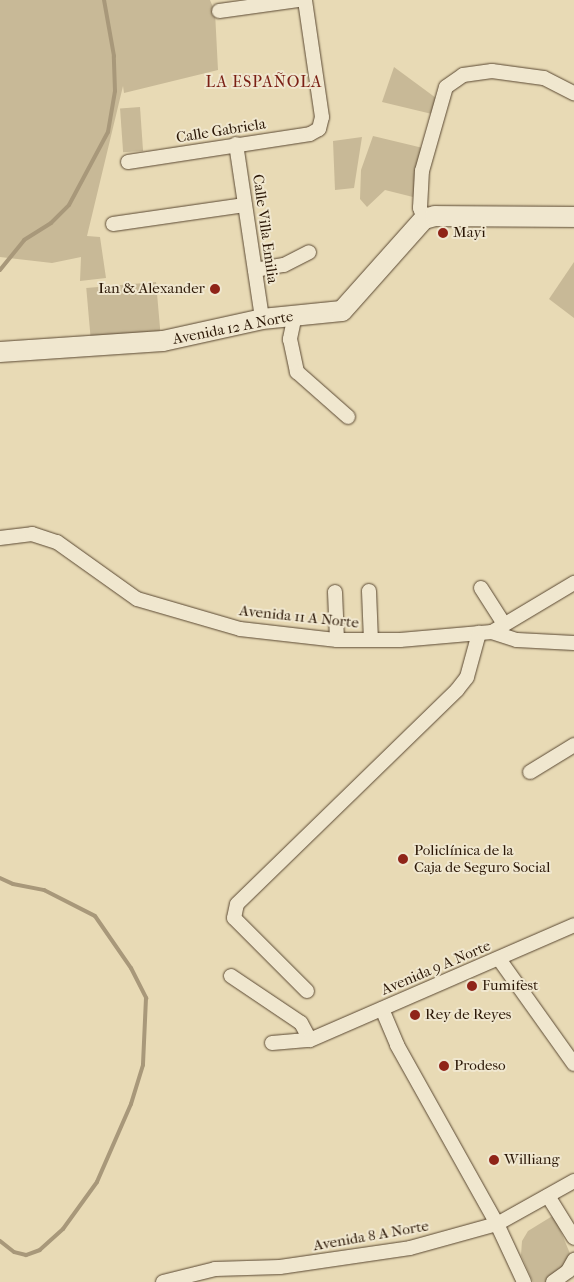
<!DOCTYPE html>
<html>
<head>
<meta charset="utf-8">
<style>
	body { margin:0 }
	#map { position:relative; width:574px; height:1282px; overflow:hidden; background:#e8dab5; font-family:"IM FELL French Canon",serif }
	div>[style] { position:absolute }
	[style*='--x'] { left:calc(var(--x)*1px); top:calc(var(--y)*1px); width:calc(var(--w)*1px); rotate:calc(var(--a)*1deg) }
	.green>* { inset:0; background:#c8b997; transform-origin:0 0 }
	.stream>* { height:4px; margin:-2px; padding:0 2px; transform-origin:2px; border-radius:2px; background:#a8987a }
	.roads { filter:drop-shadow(0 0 1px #5a4832) drop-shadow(0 0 1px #5a4832) }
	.street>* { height:14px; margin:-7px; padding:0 7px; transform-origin:7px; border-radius:7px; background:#f0e7cf }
	.secondary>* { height:20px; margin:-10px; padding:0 10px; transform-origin:10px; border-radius:10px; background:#f0e7cf }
	.dots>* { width:14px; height:14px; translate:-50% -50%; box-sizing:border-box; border:2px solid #f0e7cf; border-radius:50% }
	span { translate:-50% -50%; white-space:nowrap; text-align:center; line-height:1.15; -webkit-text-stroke:4px #f0e7cf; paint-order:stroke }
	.street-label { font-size:15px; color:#2b1706 }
	.poi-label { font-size:15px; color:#2b1706 }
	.left { translate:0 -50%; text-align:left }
	.right { translate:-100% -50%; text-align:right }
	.neighbourhood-label { font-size:16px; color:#7a1f14; letter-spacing:1px }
</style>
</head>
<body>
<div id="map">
	<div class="green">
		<i style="clip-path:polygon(0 0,210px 0,215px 12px,218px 70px,124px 93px,123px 86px,87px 236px,100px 237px,106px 278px,80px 281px,81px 257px,52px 263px,0 257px)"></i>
		<i style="clip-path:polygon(394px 67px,436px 98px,432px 114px,382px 102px)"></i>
		<i style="left:140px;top:107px;width:44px;height:20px;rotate:86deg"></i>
		<i style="clip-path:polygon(373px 136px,423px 148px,413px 197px,385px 190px,367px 207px,360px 199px,361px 170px)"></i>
		<i style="clip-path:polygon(362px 137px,354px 188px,335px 190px,333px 141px)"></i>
		<i style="clip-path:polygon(574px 262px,574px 318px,549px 299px)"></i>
		<i style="left:156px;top:282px;width:49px;height:70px;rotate:85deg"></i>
		<i style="clip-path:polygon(554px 1215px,571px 1256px,563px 1273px,547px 1282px,533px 1282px,521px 1255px,522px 1241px,528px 1231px)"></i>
	</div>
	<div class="stream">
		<i style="--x:0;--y:270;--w:38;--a:-51"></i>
		<i style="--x:24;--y:240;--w:32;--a:-32"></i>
		<i style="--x:51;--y:223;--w:25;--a:-45"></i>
		<i style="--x:69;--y:205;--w:83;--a:-61.9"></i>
		<i style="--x:108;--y:132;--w:42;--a:-80.3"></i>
		<i style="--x:115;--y:91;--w:35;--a:-92"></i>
		<i style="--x:114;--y:56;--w:57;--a:-100.1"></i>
		<i style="--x:0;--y:878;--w:14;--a:25"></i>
		<i style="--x:13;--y:884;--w:32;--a:11"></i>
		<i style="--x:44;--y:890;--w:57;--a:27"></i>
		<i style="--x:95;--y:916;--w:63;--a:55.3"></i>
		<i style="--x:131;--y:968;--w:34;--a:63"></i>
		<i style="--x:146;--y:998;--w:67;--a:92.6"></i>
		<i style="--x:143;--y:1065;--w:41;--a:107.1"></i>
		<i style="--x:131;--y:1104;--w:85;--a:113.6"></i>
		<i style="--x:97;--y:1182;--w:58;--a:125.9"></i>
		<i style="--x:63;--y:1229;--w:31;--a:138"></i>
		<i style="--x:40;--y:1250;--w:15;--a:160"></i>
		<i style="--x:26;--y:1255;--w:12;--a:-166"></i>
		<i style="--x:14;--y:1252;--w:18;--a:-142"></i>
	</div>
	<div class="roads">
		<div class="street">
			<i style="--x:219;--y:11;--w:80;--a:-7.9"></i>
			<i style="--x:236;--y:144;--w:177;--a:81.5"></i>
			<i style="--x:128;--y:162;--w:184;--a:-8.7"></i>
			<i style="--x:310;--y:134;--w:10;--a:-29"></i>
			<i style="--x:319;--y:129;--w:12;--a:-76"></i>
			<i style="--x:322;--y:117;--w:118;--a:-98.3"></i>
			<i style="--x:424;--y:219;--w:12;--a:-110"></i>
			<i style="--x:420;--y:208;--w:37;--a:-87"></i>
			<i style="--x:422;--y:171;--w:87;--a:-74.1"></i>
			<i style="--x:446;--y:87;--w:21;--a:-35"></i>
			<i style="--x:463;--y:75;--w:29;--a:-8"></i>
			<i style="--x:492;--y:71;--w:52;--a:7.7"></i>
			<i style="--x:544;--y:78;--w:34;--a:27"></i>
			<i style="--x:113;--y:224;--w:133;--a:-8.2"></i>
			<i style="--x:255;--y:270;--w:29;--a:-10"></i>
			<i style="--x:284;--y:265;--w:28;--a:-27"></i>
			<i style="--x:295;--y:315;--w:25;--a:102"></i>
			<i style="--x:290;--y:339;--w:34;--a:78"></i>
			<i style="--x:297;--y:372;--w:68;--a:41.4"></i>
			<i style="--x:0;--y:538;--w:32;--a:-7"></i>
			<i style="--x:32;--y:534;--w:26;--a:18"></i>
			<i style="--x:57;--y:542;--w:98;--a:35.5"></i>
			<i style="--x:137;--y:599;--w:107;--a:16.2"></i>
			<i style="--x:240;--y:629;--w:98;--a:6.5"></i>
			<i style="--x:337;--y:640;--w:63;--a:0"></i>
			<i style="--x:400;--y:640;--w:92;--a:-5"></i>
			<i style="--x:492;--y:632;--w:96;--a:-30.9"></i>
			<i style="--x:481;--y:588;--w:43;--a:57.4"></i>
			<i style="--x:369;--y:591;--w:49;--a:87.7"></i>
			<i style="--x:335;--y:592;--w:48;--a:87.6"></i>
			<i style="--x:492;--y:632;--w:26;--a:18"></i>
			<i style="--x:517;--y:640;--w:57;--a:3"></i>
			<i style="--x:530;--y:772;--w:52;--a:-31.5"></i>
			<i style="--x:499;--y:959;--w:129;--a:54.5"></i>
			<i style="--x:231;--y:976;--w:84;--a:33.9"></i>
			<i style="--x:301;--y:1023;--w:19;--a:62"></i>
			<i style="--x:307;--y:991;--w:103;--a:-135"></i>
			<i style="--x:234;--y:918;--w:14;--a:-78"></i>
			<i style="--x:237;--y:904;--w:307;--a:-44.2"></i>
			<i style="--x:457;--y:690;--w:16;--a:-52"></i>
			<i style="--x:467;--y:677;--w:46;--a:-74.7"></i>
			<i style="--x:382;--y:1009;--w:39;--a:67"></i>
			<i style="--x:397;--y:1045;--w:205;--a:60.8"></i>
			<i style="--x:497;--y:1224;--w:64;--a:65"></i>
			<i style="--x:272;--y:1043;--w:38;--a:-5"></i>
			<i style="--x:310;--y:1040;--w:288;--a:-23.5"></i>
			<i style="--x:548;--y:1196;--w:49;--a:58.2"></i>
			<i style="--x:163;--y:1282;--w:54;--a:-14"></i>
			<i style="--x:215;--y:1269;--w:65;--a:-1.8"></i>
			<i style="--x:280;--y:1267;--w:131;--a:-8.3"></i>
			<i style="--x:410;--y:1248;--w:90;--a:-15.4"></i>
			<i style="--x:497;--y:1224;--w:88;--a:-29.2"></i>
			<i style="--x:553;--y:1282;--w:19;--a:-36"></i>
			<i style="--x:568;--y:1271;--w:13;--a:-61"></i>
		</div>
		<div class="secondary">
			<i style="--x:0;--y:352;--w:163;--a:-3.9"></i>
			<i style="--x:163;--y:341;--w:101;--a:-12.5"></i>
			<i style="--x:262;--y:319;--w:80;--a:-5.7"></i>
			<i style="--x:342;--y:311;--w:123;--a:-48.3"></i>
			<i style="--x:424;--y:219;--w:11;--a:-15"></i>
			<i style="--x:435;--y:216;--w:139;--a:0.4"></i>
		</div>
	</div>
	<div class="dots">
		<i style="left:443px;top:233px;background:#8f2418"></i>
		<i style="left:215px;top:289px;background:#8f2418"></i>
		<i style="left:403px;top:859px;background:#8f2418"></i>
		<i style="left:472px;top:986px;background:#8f2418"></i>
		<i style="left:415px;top:1015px;background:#8f2418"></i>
		<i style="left:444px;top:1066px;background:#8f2418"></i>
		<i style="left:494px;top:1160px;background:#8f2418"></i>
	</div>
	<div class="street-label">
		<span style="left:221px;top:131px;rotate:-9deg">Calle Gabriela</span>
		<span style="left:265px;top:229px;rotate:82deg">Calle Villa Emilia</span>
		<span style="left:233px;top:328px;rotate:-11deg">Avenida 12 A Norte</span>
		<span style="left:299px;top:617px;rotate:6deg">Avenida 11 A Norte</span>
		<span style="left:436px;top:968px;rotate:-23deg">Avenida 9 A Norte</span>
		<span style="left:371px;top:1236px;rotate:-10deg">Avenida 8 A Norte</span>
	</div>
	<div class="poi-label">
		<span class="left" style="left:453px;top:233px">Mayi</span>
		<span class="right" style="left:205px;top:289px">Ian &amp; Alexander</span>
		<span class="left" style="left:414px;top:859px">Policlínica de la<br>Caja de Seguro Social</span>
		<span class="left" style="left:482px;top:986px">Fumifest</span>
		<span class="left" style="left:425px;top:1015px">Rey de Reyes</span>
		<span class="left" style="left:454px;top:1066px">Prodeso</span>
		<span class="left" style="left:504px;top:1160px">Williang</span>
	</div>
	<div class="neighbourhood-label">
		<span style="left:264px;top:82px">LA ESPAÑOLA</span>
	</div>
</div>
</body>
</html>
